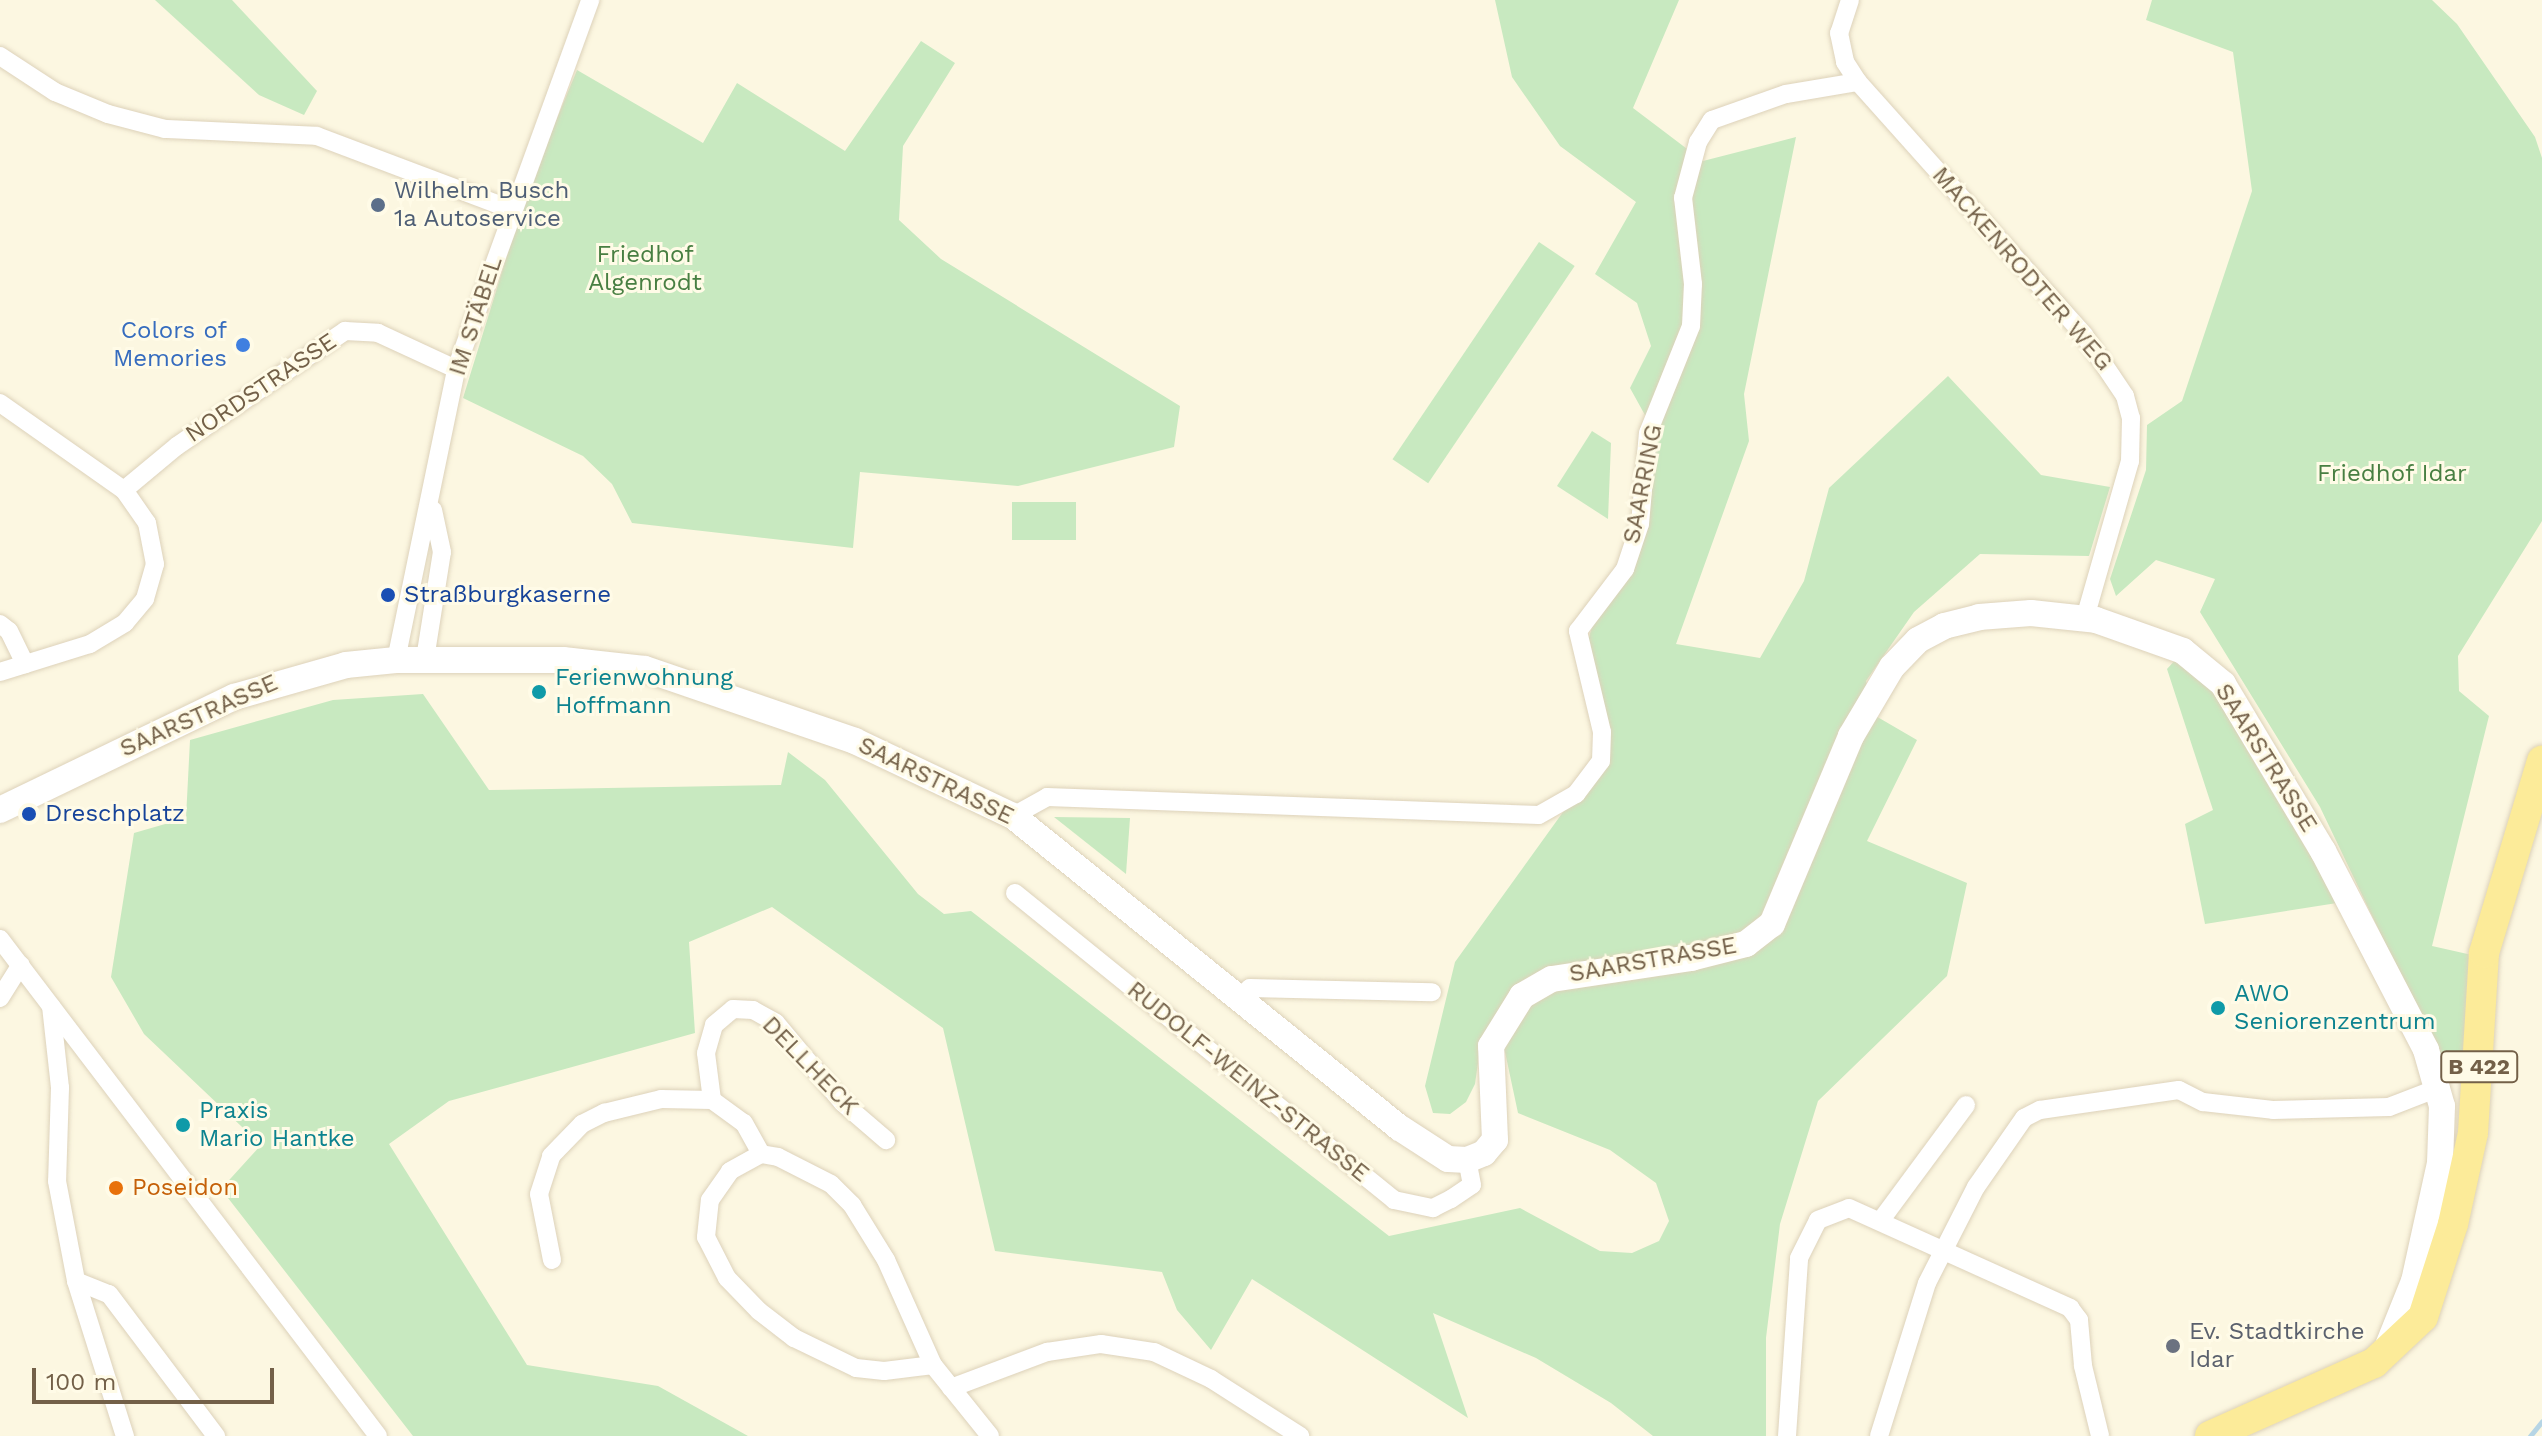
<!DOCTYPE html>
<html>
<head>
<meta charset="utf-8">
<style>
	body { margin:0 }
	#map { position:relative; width:2542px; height:1436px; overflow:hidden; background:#fcf7e1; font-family:"Work Sans",sans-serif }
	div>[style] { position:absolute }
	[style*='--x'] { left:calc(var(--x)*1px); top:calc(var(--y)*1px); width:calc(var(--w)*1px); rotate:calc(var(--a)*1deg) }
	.green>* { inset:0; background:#c8e9c0; transform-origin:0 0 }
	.stream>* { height:5px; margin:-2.5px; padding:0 2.5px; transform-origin:2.5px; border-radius:2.5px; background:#b6d5e5 }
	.roads { filter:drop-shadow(0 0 2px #ddd2ba) drop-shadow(0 0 2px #ddd2ba) }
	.street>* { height:18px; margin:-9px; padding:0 9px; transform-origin:9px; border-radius:9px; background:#fff }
	.secondary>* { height:26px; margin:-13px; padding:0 13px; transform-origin:13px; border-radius:13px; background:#fff }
	.primary>* { height:30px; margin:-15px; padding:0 15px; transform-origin:15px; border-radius:15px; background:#fceb99 }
	.dots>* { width:22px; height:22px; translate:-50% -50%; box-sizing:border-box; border:4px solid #fffbe7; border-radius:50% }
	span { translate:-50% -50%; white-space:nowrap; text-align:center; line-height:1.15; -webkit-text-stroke:6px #fffbe7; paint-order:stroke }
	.shield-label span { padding:2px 6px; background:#fffbe7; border:2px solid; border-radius:6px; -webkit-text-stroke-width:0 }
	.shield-label { font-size:22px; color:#736048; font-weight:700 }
	.service-label { font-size:24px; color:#4e5e75 }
	.left { translate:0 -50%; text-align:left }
	.park-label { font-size:24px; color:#487f42 }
	.street-label { font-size:24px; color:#736048 }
	.shop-label { font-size:24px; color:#366cbe }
	.right { translate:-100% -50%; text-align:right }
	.transit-label { font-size:24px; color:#164399 }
	.culture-label { font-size:24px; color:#0d838f }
	.food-label { font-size:24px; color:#c56008 }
	.worship-label { font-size:24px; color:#5b616d }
	.scale { position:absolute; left:32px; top:1368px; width:242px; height:36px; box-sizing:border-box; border:4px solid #736048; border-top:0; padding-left:10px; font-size:24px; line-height:28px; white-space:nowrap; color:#736048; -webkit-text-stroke:6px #fffbe7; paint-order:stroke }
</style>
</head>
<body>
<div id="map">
	<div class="green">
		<i style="clip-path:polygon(155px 0,232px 0,317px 91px,304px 115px,259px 95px)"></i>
		<i style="clip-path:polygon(1495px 0,1679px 0,1633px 108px,1703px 161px,1796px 137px,1744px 394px,1749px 441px,1676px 644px,1760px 658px,1804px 581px,1829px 488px,1948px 376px,2041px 475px,2110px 487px,2089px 556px,1980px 554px,1914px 612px,1866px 681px,1874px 715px,1917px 740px,1867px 841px,1967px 883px,1947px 976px,1818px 1101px,1780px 1224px,1766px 1338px,1766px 1436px,1653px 1436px,1611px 1403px,1536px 1358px,1433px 1313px,1468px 1418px,1252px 1279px,1211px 1350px,1177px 1310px,1162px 1272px,995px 1251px,943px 1028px,772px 907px,689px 942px,695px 1033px,449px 1101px,389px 1144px,527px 1365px,658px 1386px,748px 1436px,413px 1436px,221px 1189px,261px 1145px,144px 1034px,111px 977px,134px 833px,186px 818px,190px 740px,333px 700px,423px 694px,489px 790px,781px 785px,788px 752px,825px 780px,918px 894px,944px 914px,971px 911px,1389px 1236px,1520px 1208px,1600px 1251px,1632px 1253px,1659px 1241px,1669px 1221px,1656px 1183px,1610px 1150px,1518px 1113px,1505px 1052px,1491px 1033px,1480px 1049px,1475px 1084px,1466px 1102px,1450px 1114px,1433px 1113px,1425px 1086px,1455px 962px,1576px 794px,1603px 773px,1586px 648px,1595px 616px,1630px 571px,1656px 435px,1630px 388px,1651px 346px,1637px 303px,1595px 274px,1636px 202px,1560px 146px,1512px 77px)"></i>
		<i style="clip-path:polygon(2152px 0,2432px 0,2457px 24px,2535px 137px,2542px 158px,2542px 521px,2458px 656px,2459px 691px,2489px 716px,2432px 946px,2472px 955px,2466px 1082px,2449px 1077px,2320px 807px,2200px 612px,2215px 579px,2156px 560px,2116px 596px,2110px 579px,2146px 470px,2147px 425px,2182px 401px,2252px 191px,2233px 52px,2146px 20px)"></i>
		<i style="clip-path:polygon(921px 41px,955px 63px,903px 146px,899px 220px,941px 259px,1180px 406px,1174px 447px,1018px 486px,860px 472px,853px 548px,632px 523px,612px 484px,583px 456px,463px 398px,527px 191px,577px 70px,703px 143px,737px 83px,845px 151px)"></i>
		<i style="left:1539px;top:242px;width:43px;height:262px;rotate:34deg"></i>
		<i style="clip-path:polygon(1592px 431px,1611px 443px,1608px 519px,1557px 486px)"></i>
		<i style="left:1076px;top:502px;width:38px;height:64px;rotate:90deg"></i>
		<i style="clip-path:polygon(2178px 657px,2203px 674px,2292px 806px,2337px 903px,2205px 924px,2185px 824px,2213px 810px,2167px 669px)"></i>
		<i style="clip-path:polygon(1054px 817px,1130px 818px,1126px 874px)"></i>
	</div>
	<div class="stream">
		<i style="--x:2530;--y:1436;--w:19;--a:-51"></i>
	</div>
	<div class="roads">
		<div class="street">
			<i style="--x:1850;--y:0;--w:35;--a:108"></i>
			<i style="--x:1839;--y:33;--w:30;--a:78"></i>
			<i style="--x:1845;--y:62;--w:24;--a:57"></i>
			<i style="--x:1858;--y:82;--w:339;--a:48.2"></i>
			<i style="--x:2084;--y:335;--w:73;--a:56.1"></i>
			<i style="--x:2125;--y:396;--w:23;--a:75"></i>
			<i style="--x:2131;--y:418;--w:43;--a:91.3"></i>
			<i style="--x:2130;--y:461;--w:163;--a:106"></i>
			<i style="--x:0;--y:56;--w:66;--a:33.2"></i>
			<i style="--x:55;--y:92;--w:57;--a:22.5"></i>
			<i style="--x:108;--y:114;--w:59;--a:14.7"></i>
			<i style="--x:165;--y:129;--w:152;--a:2.6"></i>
			<i style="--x:317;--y:136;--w:206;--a:20.7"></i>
			<i style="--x:0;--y:403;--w:151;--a:35.1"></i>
			<i style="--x:124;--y:490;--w:40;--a:55.1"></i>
			<i style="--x:147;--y:523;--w:42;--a:79"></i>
			<i style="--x:155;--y:564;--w:36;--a:106"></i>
			<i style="--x:145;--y:599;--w:31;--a:130"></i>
			<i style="--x:125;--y:623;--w:41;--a:149"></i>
			<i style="--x:90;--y:644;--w:94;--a:162.7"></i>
			<i style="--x:124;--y:490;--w:69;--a:-39.7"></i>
			<i style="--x:177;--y:446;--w:204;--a:-34.4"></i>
			<i style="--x:345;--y:331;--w:33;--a:3"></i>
			<i style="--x:378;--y:333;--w:86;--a:24.8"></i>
			<i style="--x:0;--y:624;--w:11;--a:38"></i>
			<i style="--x:9;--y:631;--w:37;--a:64"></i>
			<i style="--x:425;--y:659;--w:108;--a:-81"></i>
			<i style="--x:442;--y:552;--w:43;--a:-102.1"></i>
			<i style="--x:396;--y:660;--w:297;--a:-78.3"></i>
			<i style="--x:456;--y:369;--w:393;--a:-70"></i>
			<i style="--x:1013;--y:816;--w:39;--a:-29"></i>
			<i style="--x:1047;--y:797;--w:492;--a:2.1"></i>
			<i style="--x:1539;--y:815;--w:43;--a:-29.6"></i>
			<i style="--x:1576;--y:794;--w:41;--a:-52.9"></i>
			<i style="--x:1601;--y:761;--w:29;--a:-88"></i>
			<i style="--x:1602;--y:732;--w:104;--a:-103.4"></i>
			<i style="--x:1578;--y:631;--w:78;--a:-52.8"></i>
			<i style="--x:1625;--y:569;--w:47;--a:-71.6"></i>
			<i style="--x:1640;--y:524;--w:91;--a:-85"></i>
			<i style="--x:1648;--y:433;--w:115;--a:-68.1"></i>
			<i style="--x:1691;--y:326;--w:42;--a:-87.3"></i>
			<i style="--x:1693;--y:284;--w:87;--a:-96.6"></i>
			<i style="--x:1683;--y:198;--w:58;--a:-75"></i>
			<i style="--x:1698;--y:142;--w:26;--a:-58"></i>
			<i style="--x:1712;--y:120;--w:78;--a:-19.4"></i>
			<i style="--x:1786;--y:94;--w:73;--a:-9.5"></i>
			<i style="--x:1015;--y:893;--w:488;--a:39"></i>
			<i style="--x:1394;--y:1200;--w:40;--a:12"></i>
			<i style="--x:1433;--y:1208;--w:20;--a:-27"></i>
			<i style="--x:1451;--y:1199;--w:25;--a:-34"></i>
			<i style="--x:1472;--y:1185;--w:25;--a:-101"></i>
			<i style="--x:0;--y:939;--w:624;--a:52.74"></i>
			<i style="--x:1240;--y:997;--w:13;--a:-42"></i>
			<i style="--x:1250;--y:988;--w:182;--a:1.3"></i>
			<i style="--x:0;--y:998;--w:39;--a:-58"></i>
			<i style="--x:51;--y:1006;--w:82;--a:83.7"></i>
			<i style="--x:60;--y:1088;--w:93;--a:91.8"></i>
			<i style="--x:57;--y:1181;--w:102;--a:79.2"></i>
			<i style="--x:76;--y:1281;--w:163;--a:72.5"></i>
			<i style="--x:712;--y:1100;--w:47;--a:-97.3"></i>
			<i style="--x:706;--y:1053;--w:29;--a:-74"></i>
			<i style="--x:714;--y:1025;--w:25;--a:-40"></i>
			<i style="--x:733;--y:1009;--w:20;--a:3"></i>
			<i style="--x:753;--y:1010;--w:26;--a:29"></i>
			<i style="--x:776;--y:1023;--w:104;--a:50.1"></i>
			<i style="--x:843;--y:1103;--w:57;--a:40.7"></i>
			<i style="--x:1881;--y:1220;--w:143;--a:-53.5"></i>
			<i style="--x:552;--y:1260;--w:67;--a:-101.1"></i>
			<i style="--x:539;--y:1194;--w:40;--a:-72"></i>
			<i style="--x:551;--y:1156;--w:45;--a:-45.9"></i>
			<i style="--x:582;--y:1124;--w:25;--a:-27"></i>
			<i style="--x:604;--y:1113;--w:59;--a:-13.8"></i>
			<i style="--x:661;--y:1099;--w:51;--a:1.1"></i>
			<i style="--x:712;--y:1100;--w:39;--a:36"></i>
			<i style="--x:744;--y:1123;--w:35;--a:61"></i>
			<i style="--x:76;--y:1281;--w:35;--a:22"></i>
			<i style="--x:109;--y:1294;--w:178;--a:53"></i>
			<i style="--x:933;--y:1365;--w:49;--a:173"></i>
			<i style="--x:884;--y:1371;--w:28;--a:-174"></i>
			<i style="--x:856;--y:1368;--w:69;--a:-154.2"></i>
			<i style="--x:794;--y:1338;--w:44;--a:-142.4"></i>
			<i style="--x:759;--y:1311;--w:46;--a:-134.1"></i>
			<i style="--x:727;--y:1278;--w:46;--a:-117.1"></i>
			<i style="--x:706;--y:1237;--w:37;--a:-84"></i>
			<i style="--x:710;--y:1200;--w:35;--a:-55"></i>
			<i style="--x:730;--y:1171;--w:35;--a:-29"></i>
			<i style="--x:761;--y:1154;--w:17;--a:10"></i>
			<i style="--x:778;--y:1157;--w:59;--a:27"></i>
			<i style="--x:831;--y:1184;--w:30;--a:45"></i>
			<i style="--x:852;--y:1205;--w:65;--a:58.3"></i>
			<i style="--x:886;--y:1260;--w:115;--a:65.9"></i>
			<i style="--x:933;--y:1365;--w:91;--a:51.2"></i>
			<i style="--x:951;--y:1388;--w:103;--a:-20.6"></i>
			<i style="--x:1047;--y:1352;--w:55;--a:-8.4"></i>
			<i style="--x:1101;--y:1344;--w:54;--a:8.6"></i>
			<i style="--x:1154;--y:1352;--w:63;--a:25.3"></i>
			<i style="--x:1211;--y:1379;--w:106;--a:32.6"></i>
			<i style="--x:1787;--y:1436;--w:178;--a:-86.1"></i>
			<i style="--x:1799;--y:1258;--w:42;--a:-63.4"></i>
			<i style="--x:1818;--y:1220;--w:33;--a:-21"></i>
			<i style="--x:1849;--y:1208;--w:243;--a:24.3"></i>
			<i style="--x:2070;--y:1308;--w:15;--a:53"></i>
			<i style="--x:2079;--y:1320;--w:46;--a:85"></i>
			<i style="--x:2083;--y:1366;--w:72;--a:76.3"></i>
			<i style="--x:1879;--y:1436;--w:160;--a:-72.6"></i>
			<i style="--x:1927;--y:1283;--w:108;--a:-63"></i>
			<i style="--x:1976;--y:1187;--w:84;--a:-55.2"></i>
			<i style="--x:2024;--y:1118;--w:18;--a:-27"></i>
			<i style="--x:2040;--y:1110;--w:140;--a:-8.2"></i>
			<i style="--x:2179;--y:1090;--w:27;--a:27"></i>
			<i style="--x:2203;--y:1102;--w:70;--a:6.5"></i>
			<i style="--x:2273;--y:1110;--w:116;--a:-1.5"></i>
			<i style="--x:2389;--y:1107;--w:53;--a:-21.2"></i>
		</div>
		<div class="secondary">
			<i style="--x:0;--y:810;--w:260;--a:-25.8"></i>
			<i style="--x:234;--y:697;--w:116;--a:-15.9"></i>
			<i style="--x:346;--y:665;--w:50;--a:-5.7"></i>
			<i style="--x:396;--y:660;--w:167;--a:0"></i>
			<i style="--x:563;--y:660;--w:82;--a:6.3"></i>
			<i style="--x:645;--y:669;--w:222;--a:18.9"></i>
			<i style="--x:855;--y:741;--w:175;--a:25.4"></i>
			<i style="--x:1013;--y:816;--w:497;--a:38.9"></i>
			<i style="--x:1400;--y:1128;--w:57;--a:32.9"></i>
			<i style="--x:1448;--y:1159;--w:19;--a:3"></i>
			<i style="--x:1467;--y:1160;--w:18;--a:-22"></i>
			<i style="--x:1484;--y:1153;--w:17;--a:-50"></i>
			<i style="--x:1495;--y:1140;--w:94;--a:-92.4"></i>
			<i style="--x:1491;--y:1046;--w:59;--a:-58.2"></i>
			<i style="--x:1522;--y:996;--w:34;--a:-30"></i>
			<i style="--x:1552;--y:979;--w:141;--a:-8.6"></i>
			<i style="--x:1691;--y:958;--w:57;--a:-14.3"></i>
			<i style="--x:1746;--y:944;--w:33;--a:-38"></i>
			<i style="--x:1772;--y:924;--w:204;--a:-67.2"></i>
			<i style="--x:1851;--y:736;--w:80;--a:-59.3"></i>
			<i style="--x:1892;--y:667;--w:37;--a:-46"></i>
			<i style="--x:1918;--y:640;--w:30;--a:-28"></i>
			<i style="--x:1944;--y:626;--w:36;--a:-14"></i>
			<i style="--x:1979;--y:617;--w:52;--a:-4.4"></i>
			<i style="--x:2031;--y:613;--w:65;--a:6.1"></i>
			<i style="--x:2096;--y:620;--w:92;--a:19.6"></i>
			<i style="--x:2183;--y:651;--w:52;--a:39.5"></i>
			<i style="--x:2223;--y:684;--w:195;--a:59.1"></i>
			<i style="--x:2323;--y:851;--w:224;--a:62.6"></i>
			<i style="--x:2426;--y:1050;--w:58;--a:74.1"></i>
			<i style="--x:2442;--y:1106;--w:57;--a:92"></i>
			<i style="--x:2440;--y:1163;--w:121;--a:102.4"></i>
			<i style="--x:2414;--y:1281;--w:72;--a:111.9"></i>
		</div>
		<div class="primary">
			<i style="--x:2210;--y:1436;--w:180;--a:-24"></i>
			<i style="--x:2374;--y:1363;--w:67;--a:-43.2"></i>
			<i style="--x:2423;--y:1317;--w:98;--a:-72.1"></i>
			<i style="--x:2453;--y:1224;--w:93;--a:-77.6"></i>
			<i style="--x:2473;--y:1133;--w:180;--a:-86.5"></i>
			<i style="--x:2484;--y:953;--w:201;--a:-73.2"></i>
		</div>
	</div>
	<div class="dots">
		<i style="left:378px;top:205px;background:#5c6f8a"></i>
		<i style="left:243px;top:345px;background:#3f7fe0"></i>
		<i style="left:388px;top:595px;background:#1a4fb4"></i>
		<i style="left:539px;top:692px;background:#0f9aa8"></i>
		<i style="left:29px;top:814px;background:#1a4fb4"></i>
		<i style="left:2218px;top:1008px;background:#0f9aa8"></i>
		<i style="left:183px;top:1125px;background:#0f9aa8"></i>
		<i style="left:116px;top:1188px;background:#e8710a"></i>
		<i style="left:2173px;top:1346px;background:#6b7280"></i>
	</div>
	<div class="shield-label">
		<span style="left:2479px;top:1067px">B 422</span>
	</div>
	<div class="service-label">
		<span class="left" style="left:394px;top:205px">Wilhelm Busch<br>1a Autoservice</span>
	</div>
	<div class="park-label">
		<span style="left:645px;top:269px">Friedhof<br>Algenrodt</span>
		<span style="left:2392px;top:474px">Friedhof Idar</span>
	</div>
	<div class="street-label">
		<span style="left:2022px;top:269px;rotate:49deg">MACKENRODTER WEG</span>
		<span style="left:476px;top:316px;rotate:-72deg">IM STÄBEL</span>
		<span style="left:261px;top:388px;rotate:-34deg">NORDSTRASSE</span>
		<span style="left:1643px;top:484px;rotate:-79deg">SAARRING</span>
		<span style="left:199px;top:716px;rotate:-24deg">SAARSTRASSE</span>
		<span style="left:2266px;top:758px;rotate:58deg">SAARSTRASSE</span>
		<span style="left:936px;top:781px;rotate:26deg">SAARSTRASSE</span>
		<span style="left:1653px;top:960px;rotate:-10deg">SAARSTRASSE</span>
		<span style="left:810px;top:1066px;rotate:46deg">DELLHECK</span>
		<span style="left:1248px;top:1082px;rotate:39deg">RUDOLF-WEINZ-STRASSE</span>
	</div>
	<div class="shop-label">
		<span class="right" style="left:227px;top:345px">Colors of<br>Memories</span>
	</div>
	<div class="transit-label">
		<span class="left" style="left:404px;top:595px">Straßburgkaserne</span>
		<span class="left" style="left:45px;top:814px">Dreschplatz</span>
	</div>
	<div class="culture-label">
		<span class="left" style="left:555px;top:692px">Ferienwohnung<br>Hoffmann</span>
		<span class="left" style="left:2234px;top:1008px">AWO<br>Seniorenzentrum</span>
		<span class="left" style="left:199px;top:1125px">Praxis<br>Mario Hantke</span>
	</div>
	<div class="food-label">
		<span class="left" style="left:132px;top:1188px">Poseidon</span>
	</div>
	<div class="worship-label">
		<span class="left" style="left:2189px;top:1346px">Ev. Stadtkirche<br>Idar</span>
	</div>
	<div class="scale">100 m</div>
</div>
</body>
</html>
